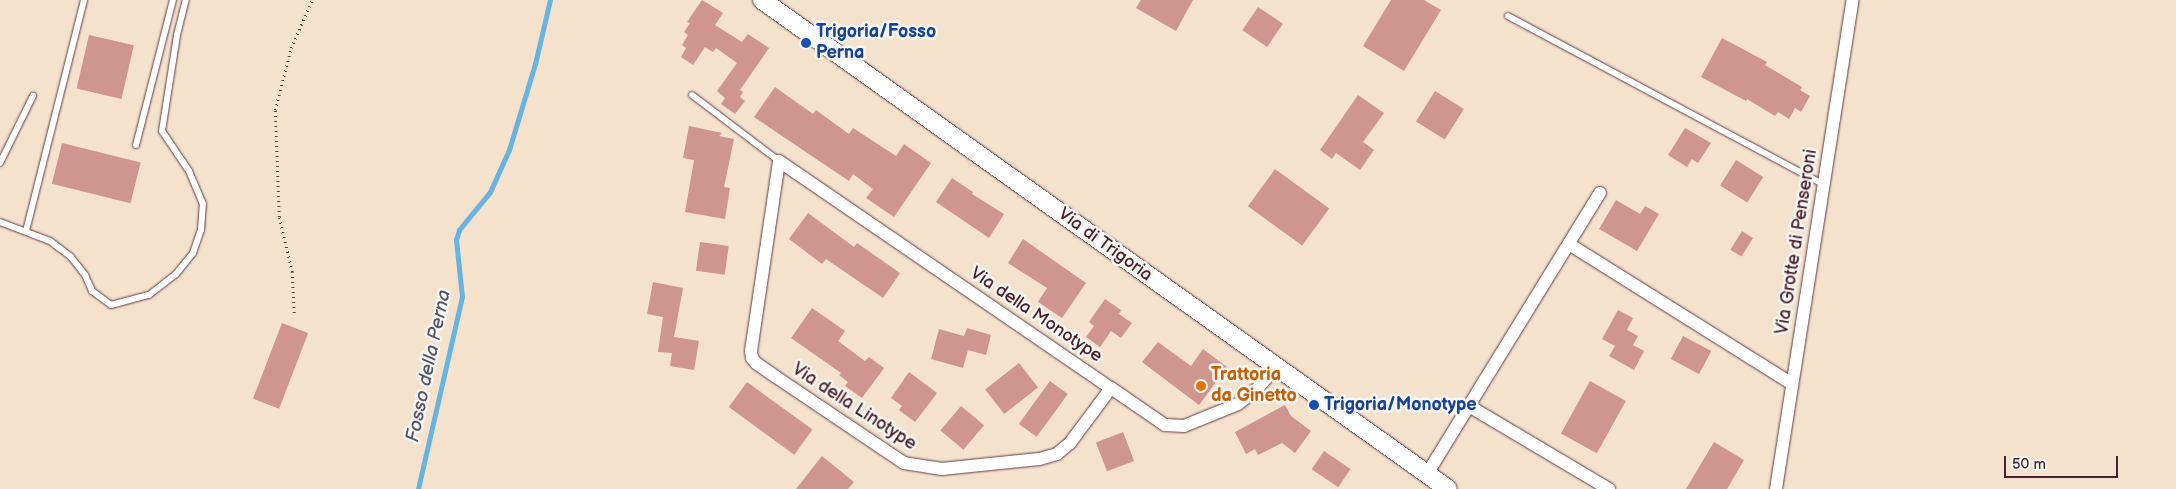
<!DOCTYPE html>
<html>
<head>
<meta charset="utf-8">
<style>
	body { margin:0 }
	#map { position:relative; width:2176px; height:489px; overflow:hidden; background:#f5e2cd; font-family:"Balsamiq Sans",sans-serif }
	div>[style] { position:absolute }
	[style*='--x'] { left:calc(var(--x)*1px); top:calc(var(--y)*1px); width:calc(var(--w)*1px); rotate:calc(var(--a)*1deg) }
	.stream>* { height:4.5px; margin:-2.25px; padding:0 2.25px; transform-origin:2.25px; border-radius:2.25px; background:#69b3e1 }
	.building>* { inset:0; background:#cf958f; transform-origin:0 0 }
	.path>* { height:2.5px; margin-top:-1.25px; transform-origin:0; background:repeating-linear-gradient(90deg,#643c43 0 1px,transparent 0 5px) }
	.roads { filter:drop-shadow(0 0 1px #643c43) drop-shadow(0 0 1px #643c43) }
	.lane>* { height:6px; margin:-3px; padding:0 3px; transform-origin:3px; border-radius:3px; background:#fff }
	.street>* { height:12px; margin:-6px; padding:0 6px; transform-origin:6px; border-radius:6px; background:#fff }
	.secondary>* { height:18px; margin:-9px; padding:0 9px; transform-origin:9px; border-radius:9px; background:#fff }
	.dots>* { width:14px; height:14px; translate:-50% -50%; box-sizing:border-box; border:2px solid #f6f6f2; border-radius:50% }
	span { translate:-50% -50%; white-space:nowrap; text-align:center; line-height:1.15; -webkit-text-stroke:5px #f6f6f2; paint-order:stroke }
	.transit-label { font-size:18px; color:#164399; font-weight:700 }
	.left { translate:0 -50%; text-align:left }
	.street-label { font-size:18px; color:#4a1f2b }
	.food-label { font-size:18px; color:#c56008; font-weight:700 }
	.water-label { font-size:19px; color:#55536b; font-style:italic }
	.scale { position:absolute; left:2004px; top:456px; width:114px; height:22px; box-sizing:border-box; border:2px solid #4a1f2b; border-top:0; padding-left:6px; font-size:15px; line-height:18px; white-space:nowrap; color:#4a1f2b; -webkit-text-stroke:4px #f6f6f2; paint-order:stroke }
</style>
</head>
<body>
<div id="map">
	<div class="stream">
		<i style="--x:418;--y:489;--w:197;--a:-77.1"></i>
		<i style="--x:462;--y:297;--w:57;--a:-96"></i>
		<i style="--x:456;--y:240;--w:10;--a:-73"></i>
		<i style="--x:459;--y:230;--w:49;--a:-50.8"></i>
		<i style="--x:490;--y:192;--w:46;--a:-65.7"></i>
		<i style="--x:509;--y:150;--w:90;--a:-73.2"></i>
		<i style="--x:535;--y:64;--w:66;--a:-76.8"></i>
	</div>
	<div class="building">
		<i style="clip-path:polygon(702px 0,723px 13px,715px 25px,742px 42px,748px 34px,769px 48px,740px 90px,743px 92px,740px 97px,745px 101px,735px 114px,721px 104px,725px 98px,717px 91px,737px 63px,716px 48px,713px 52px,705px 47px,693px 65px,681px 57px,686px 48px,682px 45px,688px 35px,684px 32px,690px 23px,687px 22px)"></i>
		<i style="clip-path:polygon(1141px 0,1193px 0,1176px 31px,1136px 8px)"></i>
		<i style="clip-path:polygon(1391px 0,1424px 0,1441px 10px,1404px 71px,1363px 46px)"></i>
		<i style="left:1258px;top:7px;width:30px;height:28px;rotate:34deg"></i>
		<i style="left:89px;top:35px;width:46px;height:55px;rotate:13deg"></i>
		<i style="clip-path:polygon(1722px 38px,1767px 62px,1765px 65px,1802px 87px,1800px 90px,1810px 96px,1801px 112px,1795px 108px,1789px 119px,1778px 112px,1775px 116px,1747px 99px,1746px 101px,1701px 77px)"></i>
		<i style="clip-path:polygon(775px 87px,813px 114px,816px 110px,849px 134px,853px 128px,896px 156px,904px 144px,931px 163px,894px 217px,866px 198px,873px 189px,853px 174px,849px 181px,754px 117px)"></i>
		<i style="left:1435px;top:91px;width:34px;height:36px;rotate:32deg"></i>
		<i style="clip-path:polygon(1358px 95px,1384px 113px,1363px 142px,1374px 150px,1360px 170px,1336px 153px,1332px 159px,1320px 150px)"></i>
		<i style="clip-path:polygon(689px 126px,722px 133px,719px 136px,734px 139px,724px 187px,730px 188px,725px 219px,685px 212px,694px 160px,683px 158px)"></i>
		<i style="clip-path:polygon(1685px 128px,1711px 143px,1698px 163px,1692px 159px,1687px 167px,1668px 155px)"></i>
		<i style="left:62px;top:143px;width:81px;height:42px;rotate:14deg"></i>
		<i style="left:1736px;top:160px;width:32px;height:30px;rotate:32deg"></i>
		<i style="left:1275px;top:169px;width:67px;height:46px;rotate:36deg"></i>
		<i style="clip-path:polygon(952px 178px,973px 192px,972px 194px,1004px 214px,989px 238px,936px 202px)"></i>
		<i style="clip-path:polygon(1616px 200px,1640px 214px,1645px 206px,1659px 214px,1637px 251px,1599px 229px)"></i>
		<i style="clip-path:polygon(808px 213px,854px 247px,857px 243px,900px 273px,883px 298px,826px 259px,822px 264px,789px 239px)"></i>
		<i style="left:1742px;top:231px;width:13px;height:22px;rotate:32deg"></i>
		<i style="clip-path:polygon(1023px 239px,1086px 283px,1062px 318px,1038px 302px,1047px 288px,1008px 263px)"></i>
		<i style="left:700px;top:242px;width:29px;height:29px;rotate:8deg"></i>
		<i style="clip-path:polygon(653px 282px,683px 288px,674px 337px,699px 341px,694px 370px,670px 366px,672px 353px,658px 352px,663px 317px,647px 314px)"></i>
		<i style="clip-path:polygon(1105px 299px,1121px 310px,1119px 314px,1132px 323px,1121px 338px,1111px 331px,1100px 347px,1086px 337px,1094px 326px,1089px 322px)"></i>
		<i style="clip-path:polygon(812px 308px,845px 331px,838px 341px,865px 361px,869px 357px,884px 368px,862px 398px,845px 386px,848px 382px,839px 375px,841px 373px,791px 338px)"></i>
		<i style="clip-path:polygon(1618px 310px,1633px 318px,1627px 330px,1638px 336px,1633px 345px,1644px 351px,1634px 370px,1609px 356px,1615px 346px,1602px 339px)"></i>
		<i style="left:282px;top:323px;width:28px;height:81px;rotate:21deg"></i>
		<i style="clip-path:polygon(967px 328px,991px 335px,986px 355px,968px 350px,963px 368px,931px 359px,939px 329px,964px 336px)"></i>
		<i style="left:1683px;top:336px;width:32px;height:26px;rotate:28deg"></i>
		<i style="clip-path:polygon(1158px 342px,1191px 366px,1203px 349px,1227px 367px,1199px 405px,1142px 362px)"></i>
		<i style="left:1019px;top:363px;width:31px;height:43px;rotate:52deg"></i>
		<i style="clip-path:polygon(909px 372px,937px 393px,915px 422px,899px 410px,902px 406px,891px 398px)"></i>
		<i style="left:1050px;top:381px;width:22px;height:53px;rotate:36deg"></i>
		<i style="left:1590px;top:381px;width:41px;height:60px;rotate:29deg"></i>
		<i style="left:747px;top:382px;width:81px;height:31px;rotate:36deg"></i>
		<i style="clip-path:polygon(1285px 405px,1291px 416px,1311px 431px,1295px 453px,1282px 443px,1258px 455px,1255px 449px,1246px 454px,1235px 432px)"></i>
		<i style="left:961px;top:406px;width:30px;height:32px;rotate:40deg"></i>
		<i style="left:1123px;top:432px;width:31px;height:29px;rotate:69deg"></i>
		<i style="clip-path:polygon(1714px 442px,1744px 460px,1727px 489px,1686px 489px)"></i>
		<i style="left:1324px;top:451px;width:32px;height:22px;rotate:34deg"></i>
		<i style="clip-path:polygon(822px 456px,854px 482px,848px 489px,796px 489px)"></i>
	</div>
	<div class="path">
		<i style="--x:294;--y:313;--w:41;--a:-92.8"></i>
		<i style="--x:292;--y:272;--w:57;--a:-103.3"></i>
		<i style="--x:279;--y:217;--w:107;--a:-92.1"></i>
		<i style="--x:275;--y:110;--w:64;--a:-75.5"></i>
		<i style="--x:291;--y:48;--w:52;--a:-66.4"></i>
	</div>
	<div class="roads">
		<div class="lane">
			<i style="--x:1508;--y:16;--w:357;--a:28.1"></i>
			<i style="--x:692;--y:95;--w:109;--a:37.2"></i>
			<i style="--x:136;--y:145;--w:150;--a:-75.7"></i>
			<i style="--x:0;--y:163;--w:75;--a:-63.8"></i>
			<i style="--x:0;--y:222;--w:53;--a:20.8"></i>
			<i style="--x:50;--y:241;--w:26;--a:37"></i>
			<i style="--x:71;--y:257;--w:23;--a:52"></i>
			<i style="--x:85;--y:275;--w:17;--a:66"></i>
			<i style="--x:92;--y:291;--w:24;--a:36"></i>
			<i style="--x:111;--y:305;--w:39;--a:-15"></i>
			<i style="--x:149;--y:295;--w:34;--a:-38"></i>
			<i style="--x:176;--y:274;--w:27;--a:-51"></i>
			<i style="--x:193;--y:253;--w:24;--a:-71"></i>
			<i style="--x:201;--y:230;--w:26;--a:-86"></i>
			<i style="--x:203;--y:204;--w:36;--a:-113"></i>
			<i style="--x:189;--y:171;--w:48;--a:-124"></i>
			<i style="--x:162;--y:131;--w:97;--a:-81.1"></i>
			<i style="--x:177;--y:35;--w:36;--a:-76"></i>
			<i style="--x:26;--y:231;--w:238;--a:-75.9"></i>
		</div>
		<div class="street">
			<i style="--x:1569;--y:244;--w:263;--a:32.1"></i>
			<i style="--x:1111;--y:388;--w:69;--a:126.7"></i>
			<i style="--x:1070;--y:443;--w:17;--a:140"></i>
			<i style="--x:1057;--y:454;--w:19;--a:164"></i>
			<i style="--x:1039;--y:459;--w:98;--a:174.1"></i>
			<i style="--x:942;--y:469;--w:38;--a:-171"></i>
			<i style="--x:904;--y:463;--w:154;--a:-146.1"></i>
			<i style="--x:776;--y:377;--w:24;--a:-145"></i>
			<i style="--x:756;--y:363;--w:6;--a:-129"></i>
			<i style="--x:752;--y:358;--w:7;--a:-98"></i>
			<i style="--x:751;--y:351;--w:192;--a:-81.6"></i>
			<i style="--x:779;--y:161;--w:402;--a:34.4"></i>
			<i style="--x:1111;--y:388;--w:58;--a:34.5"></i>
			<i style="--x:1159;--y:421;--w:7;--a:34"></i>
			<i style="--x:1165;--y:425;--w:19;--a:3"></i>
			<i style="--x:1184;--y:426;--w:58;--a:-22.2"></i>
			<i style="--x:1238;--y:404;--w:23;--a:-38"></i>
			<i style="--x:1256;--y:390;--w:30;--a:-49"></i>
			<i style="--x:1469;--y:406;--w:163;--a:30.7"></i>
			<i style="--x:1427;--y:474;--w:330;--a:-58.4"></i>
			<i style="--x:1776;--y:489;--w:495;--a:-81.1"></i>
		</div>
		<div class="secondary">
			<i style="--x:762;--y:0;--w:842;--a:35.48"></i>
		</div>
	</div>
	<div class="dots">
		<i style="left:806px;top:43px;background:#1a4fb4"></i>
		<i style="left:1201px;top:386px;background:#e8710a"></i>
		<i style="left:1314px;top:405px;background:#1a4fb4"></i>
	</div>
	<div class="transit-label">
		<span class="left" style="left:816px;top:43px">Trigoria/Fosso<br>Perna</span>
		<span class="left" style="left:1324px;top:405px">Trigoria/Monotype</span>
	</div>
	<div class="street-label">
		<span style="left:1797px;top:242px;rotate:-81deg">Via Grotte di Penseroni</span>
		<span style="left:1105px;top:245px;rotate:36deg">Via di Trigoria</span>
		<span style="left:1036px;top:315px;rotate:34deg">Via della Monotype</span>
		<span style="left:854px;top:407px;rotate:33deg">Via della Linotype</span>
	</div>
	<div class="food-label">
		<span class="left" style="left:1211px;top:386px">Trattoria<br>da Ginetto</span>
	</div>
	<div class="water-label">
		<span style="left:429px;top:366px;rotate:-78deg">Fosso della Perna</span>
	</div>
	<div class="scale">50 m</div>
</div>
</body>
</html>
